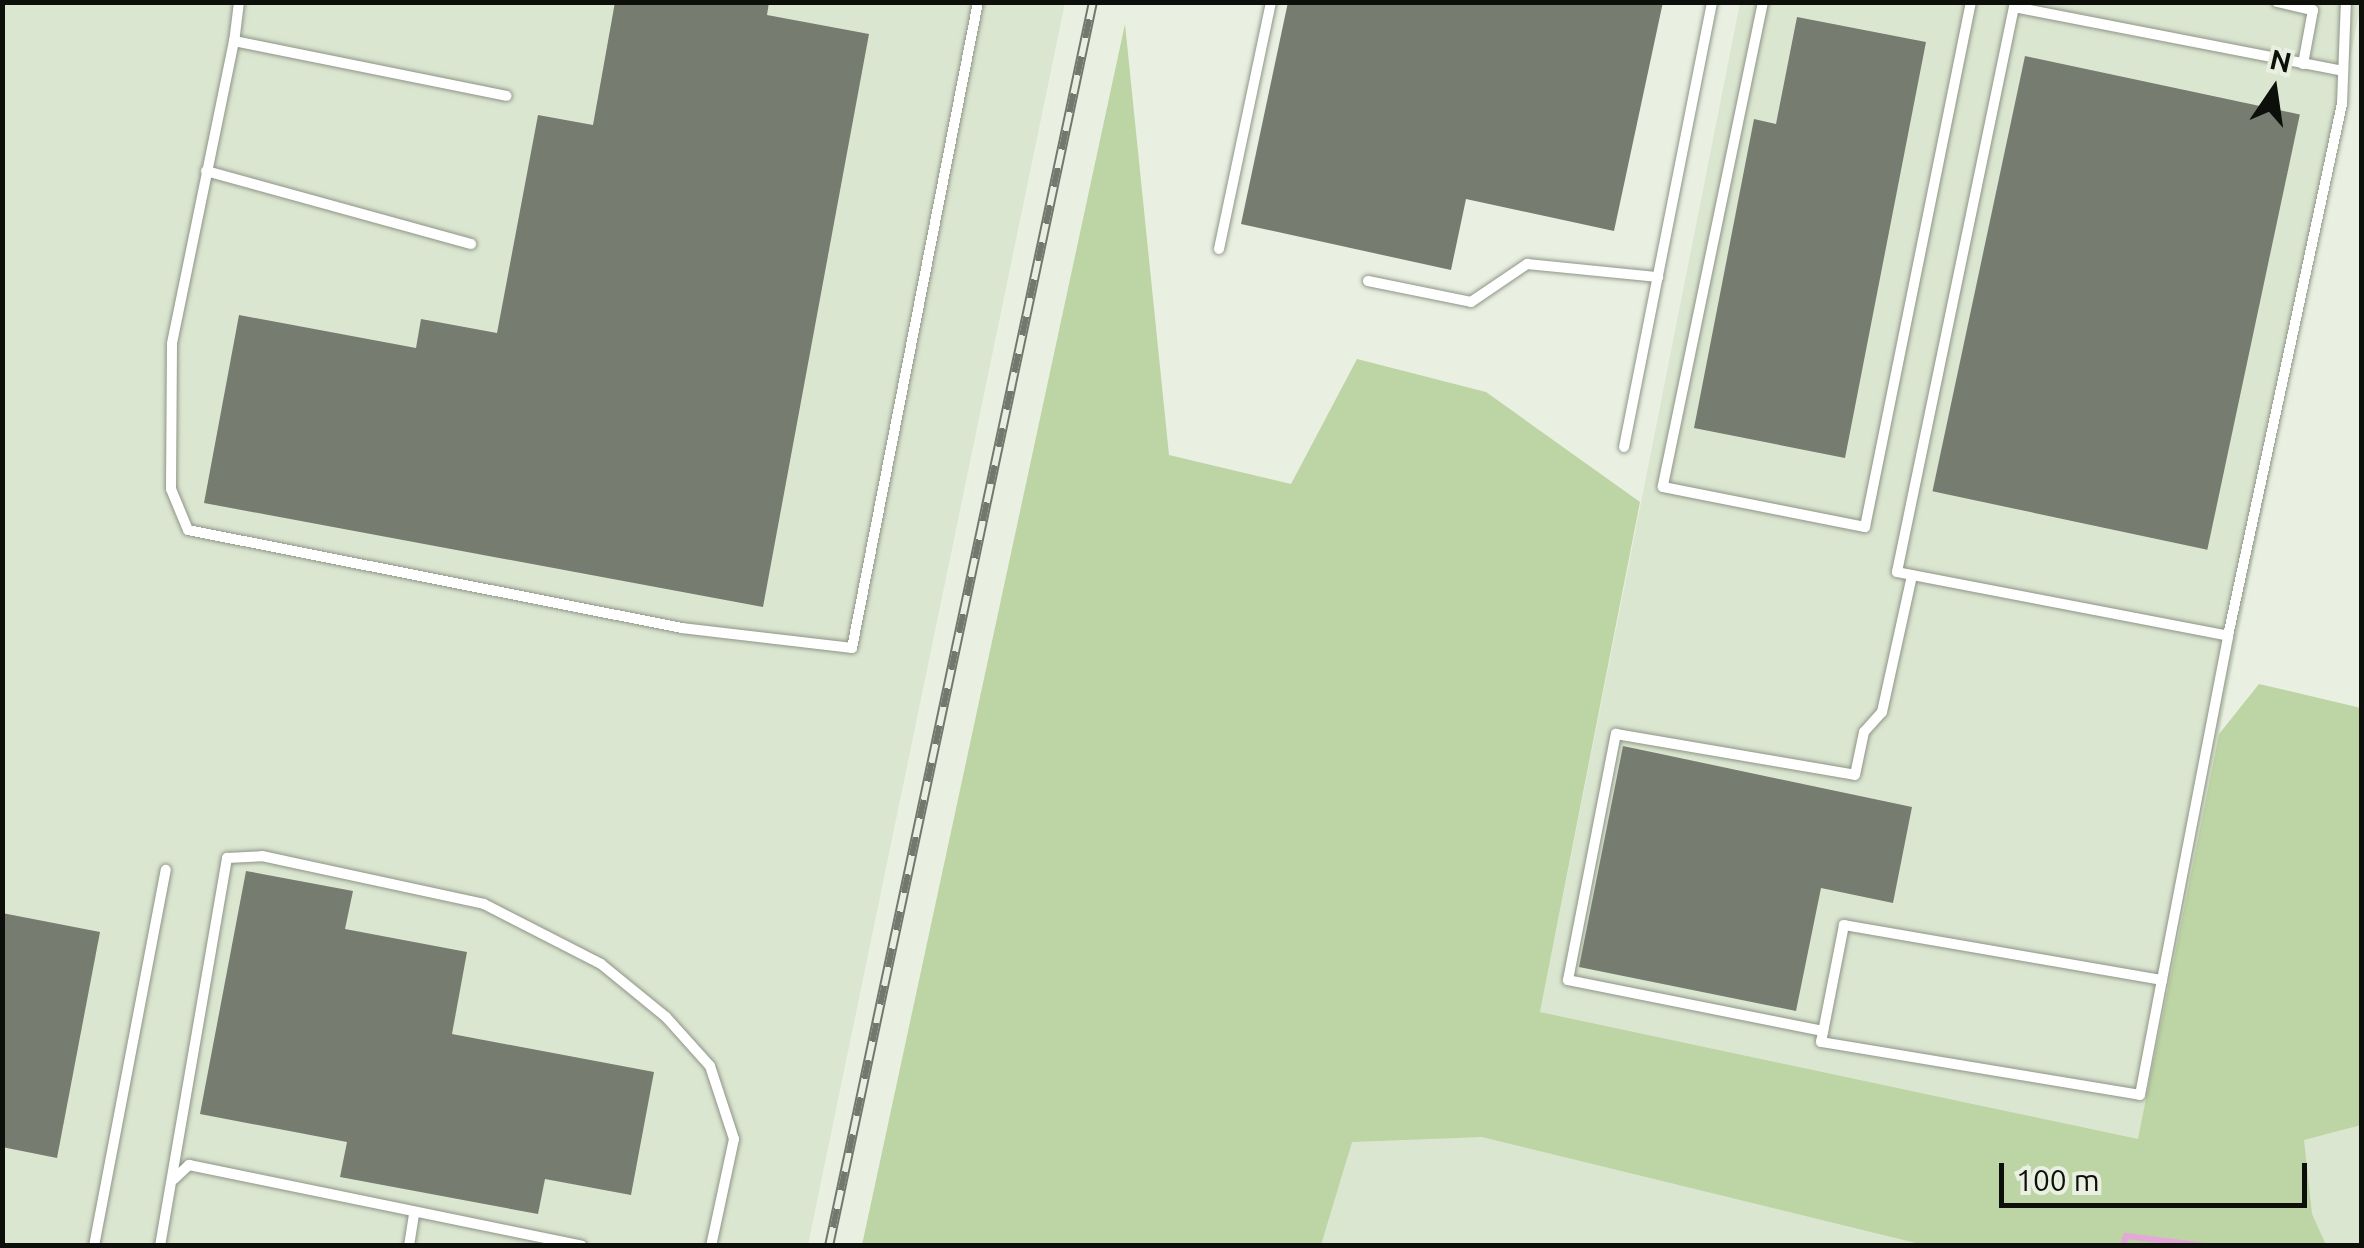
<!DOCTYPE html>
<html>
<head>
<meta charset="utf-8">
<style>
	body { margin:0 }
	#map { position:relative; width:2364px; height:1248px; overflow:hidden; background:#e9f0e1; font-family:Ubuntu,sans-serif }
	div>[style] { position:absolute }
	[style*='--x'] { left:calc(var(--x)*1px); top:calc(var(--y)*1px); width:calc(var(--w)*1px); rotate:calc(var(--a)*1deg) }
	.built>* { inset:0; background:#dbe6d0 }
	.green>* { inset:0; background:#bdd4a4 }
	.stream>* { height:6px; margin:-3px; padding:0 3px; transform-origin:3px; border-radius:3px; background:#e3a8d8 }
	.building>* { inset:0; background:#767c6f; transform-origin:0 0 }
	.roads { filter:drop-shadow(0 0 2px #8e9587) drop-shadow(0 0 2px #8e9587) }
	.service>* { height:10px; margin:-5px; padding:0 5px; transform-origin:5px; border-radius:5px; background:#fff }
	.rail>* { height:10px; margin-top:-5px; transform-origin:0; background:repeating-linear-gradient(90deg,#e9f0e1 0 19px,#73786e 0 38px); box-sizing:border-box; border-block:2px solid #73786e }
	span { translate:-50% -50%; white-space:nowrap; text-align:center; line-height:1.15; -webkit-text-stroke:8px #e9f0e1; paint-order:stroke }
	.frame { position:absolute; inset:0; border:5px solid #0d0f0a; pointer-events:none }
	.north { position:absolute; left:2224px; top:40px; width:100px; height:100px; -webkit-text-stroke:8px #e9f0e1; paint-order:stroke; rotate:13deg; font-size:28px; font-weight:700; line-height:40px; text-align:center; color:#0d0f0a }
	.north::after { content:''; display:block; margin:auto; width:35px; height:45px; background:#0d0f0a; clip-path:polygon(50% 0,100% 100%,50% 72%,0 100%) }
	.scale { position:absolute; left:1999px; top:1163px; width:308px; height:45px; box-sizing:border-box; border:5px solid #0d0f0a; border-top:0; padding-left:12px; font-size:30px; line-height:35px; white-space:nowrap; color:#0d0f0a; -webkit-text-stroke:8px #e9f0e1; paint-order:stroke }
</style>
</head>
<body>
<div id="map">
	<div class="built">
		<i style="clip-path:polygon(2px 3px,1065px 3px,808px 1245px,3px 1245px)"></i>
		<i style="clip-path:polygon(1740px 3px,2361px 3px,2219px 734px,2361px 763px,2361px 1245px,1146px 1246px,1204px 952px,2011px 1112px,1540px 1012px)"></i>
	</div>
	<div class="green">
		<i style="clip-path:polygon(1125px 24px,1169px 455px,1291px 484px,1357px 359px,1486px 392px,1640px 502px,1540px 1012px,2138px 1139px,2219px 734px,2259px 684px,2361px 708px,2361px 1125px,2304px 1140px,2312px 1214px,2326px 1245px,1924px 1245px,1482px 1137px,1352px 1142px,1321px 1245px,862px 1245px)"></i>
	</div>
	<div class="stream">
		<i style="--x:2123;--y:1246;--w:10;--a:-73"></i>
		<i style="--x:2126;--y:1236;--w:80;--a:7.2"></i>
	</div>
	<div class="building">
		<i style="clip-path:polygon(615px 2px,769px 2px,767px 15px,869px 34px,763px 607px,204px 503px,239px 315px,416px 348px,421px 319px,497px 333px,538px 115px,593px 125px)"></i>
		<i style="clip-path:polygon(1288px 2px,1663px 2px,1614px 231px,1466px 199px,1451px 270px,1241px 224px)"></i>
		<i style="clip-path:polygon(1797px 17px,1926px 42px,1845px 458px,1694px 428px,1754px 119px,1776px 124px)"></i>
		<i style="left:2025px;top:56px;width:281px;height:445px;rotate:12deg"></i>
		<i style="clip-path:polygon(1623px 746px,1912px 807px,1893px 903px,1821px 888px,1796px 1011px,1579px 967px)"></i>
		<i style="clip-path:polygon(246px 871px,353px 891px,345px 929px,467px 952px,452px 1034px,654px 1072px,631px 1195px,545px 1179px,538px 1214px,340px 1177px,347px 1142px,200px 1114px)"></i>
		<i style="clip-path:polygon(2px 913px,100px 932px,57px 1158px,2px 1147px)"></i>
	</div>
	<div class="roads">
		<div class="service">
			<i style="--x:239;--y:2;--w:39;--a:97"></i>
			<i style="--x:234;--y:41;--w:278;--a:11.4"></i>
			<i style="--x:1763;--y:2;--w:495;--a:101.7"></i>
			<i style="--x:1663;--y:487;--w:206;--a:11.2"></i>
			<i style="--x:1865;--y:527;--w:536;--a:-78.59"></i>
			<i style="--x:2015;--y:2;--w:582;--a:101.7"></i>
			<i style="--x:1897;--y:572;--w:337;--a:10.9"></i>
			<i style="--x:2228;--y:636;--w:544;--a:-77.91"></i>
			<i style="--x:2342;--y:104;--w:102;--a:-87.8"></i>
			<i style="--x:2277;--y:2;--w:37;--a:13"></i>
			<i style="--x:2313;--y:10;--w:55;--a:100.5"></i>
			<i style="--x:2014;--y:7;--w:335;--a:11"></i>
			<i style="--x:234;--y:41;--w:309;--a:101.6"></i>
			<i style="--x:172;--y:344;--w:145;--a:90.4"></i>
			<i style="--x:171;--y:489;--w:44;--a:67.5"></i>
			<i style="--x:188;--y:530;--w:504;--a:11.22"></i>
			<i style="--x:682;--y:628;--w:171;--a:6.7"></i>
			<i style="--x:852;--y:648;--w:658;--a:-78.96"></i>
			<i style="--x:206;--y:171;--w:275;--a:15.4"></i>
			<i style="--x:1219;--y:249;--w:252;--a:-78.1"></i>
			<i style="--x:1368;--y:281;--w:105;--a:11.5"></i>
			<i style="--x:1471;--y:302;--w:68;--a:-34.2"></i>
			<i style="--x:1527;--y:264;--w:132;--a:5.7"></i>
			<i style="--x:1624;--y:447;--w:454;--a:-78.8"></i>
			<i style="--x:2162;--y:980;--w:323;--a:-170.2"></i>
			<i style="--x:1844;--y:925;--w:119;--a:101.1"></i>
			<i style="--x:1821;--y:1042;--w:323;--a:9.4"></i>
			<i style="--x:2140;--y:1095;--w:117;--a:-79.2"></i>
			<i style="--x:2162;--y:980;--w:350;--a:-79.1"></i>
			<i style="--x:1823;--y:1031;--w:260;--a:-168.7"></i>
			<i style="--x:1568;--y:980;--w:251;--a:-79"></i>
			<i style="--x:1616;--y:734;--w:242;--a:9.7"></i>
			<i style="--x:1855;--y:775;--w:44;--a:-78.2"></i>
			<i style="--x:1864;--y:732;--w:27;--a:-48"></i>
			<i style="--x:1882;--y:712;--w:140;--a:-77.6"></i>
			<i style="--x:174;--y:1179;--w:21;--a:-43"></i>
			<i style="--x:189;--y:1165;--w:401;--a:11.6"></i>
			<i style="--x:94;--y:1246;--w:383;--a:-79.2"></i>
			<i style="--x:160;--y:1246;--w:394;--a:-80.2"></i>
			<i style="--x:227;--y:858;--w:35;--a:-3"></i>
			<i style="--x:262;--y:856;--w:227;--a:12.2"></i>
			<i style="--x:484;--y:904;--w:131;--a:27.1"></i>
			<i style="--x:601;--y:964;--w:84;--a:39.2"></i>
			<i style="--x:666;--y:1017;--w:66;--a:48.1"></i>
			<i style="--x:710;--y:1066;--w:77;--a:71.8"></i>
			<i style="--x:734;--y:1139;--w:109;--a:102.1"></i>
			<i style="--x:409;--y:1246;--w:33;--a:-81"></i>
		</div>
	</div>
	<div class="rail">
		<i style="--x:829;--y:1246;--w:1272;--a:-78.02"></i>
	</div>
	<div class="frame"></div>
	<div class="north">N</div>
	<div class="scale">100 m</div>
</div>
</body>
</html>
